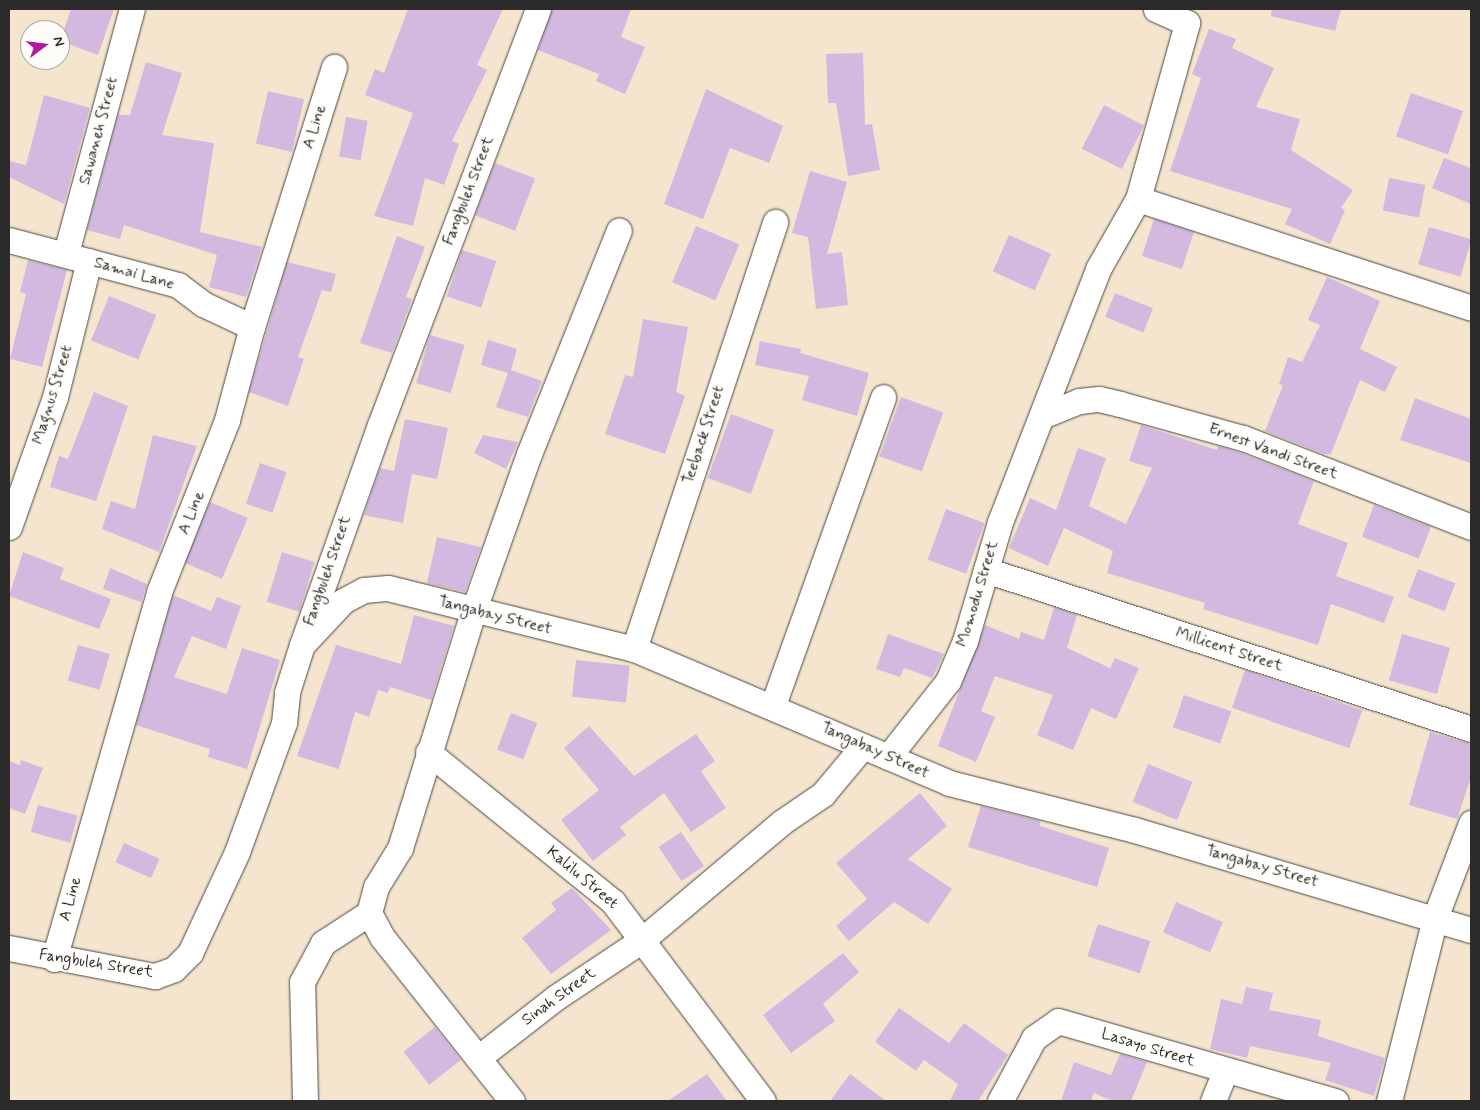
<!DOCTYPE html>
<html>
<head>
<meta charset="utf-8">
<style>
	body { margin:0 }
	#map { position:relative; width:1480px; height:1110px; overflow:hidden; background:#f6e5ce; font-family:Mynerve,sans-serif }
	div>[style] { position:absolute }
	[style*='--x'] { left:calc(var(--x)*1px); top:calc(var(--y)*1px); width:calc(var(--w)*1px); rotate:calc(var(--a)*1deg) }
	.building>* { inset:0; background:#d3b8df; transform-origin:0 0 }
	.roads { filter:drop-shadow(0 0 1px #494743) drop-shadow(0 0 1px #494743) }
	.minor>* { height:25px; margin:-12.5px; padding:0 12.5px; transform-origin:12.5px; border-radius:12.5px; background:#fff }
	span { translate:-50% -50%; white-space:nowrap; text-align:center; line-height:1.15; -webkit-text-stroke:4px #fdfcf7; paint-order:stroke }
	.street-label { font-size:16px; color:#2b2b2b }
	.frame { position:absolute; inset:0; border:10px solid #2b2b2b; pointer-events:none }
	.north { position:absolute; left:20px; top:20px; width:50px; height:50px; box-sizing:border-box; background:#fdfcf7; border:1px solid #a9a8a5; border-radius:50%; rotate:75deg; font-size:14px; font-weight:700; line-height:20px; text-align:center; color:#2b2b2b }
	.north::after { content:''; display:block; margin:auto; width:18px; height:22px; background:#b5179e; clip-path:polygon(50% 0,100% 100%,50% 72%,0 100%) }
</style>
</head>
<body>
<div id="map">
	<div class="building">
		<i style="clip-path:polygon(71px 9px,114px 9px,98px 55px,60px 41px)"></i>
		<i style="clip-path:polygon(408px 9px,503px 9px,477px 65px,487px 70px,452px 141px,459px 144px,444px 185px,425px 178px,413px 226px,374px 216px,413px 113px,365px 95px,375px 69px,384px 73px)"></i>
		<i style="clip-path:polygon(552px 9px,631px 9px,621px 37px,645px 47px,625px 94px,596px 81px,599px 74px,538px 50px)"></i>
		<i style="clip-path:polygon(1272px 9px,1341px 9px,1335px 31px,1271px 16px)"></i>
		<i style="clip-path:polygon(1209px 29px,1236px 39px,1232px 48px,1274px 68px,1256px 107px,1300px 119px,1291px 150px,1353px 190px,1341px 208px,1345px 210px,1330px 244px,1285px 224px,1292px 209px,1170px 171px,1201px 78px,1192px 74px)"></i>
		<i style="clip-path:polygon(863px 53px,865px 125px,872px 124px,880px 170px,848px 176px,836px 103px,828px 103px,826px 54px)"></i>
		<i style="clip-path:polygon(146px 62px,182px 73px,162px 135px,214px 143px,200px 232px,262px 247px,246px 297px,209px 287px,217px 255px,124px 225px,120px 239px,87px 230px,118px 115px,130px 115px)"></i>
		<i style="clip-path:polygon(706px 89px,783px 126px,769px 163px,730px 148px,703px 219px,664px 204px)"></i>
		<i style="left:268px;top:91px;width:37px;height:54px;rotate:13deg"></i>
		<i style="left:1411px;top:93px;width:55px;height:46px;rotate:19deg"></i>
		<i style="clip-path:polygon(44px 95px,90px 108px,64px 204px,9px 177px,9px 161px,26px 165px)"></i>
		<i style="left:1104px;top:105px;width:45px;height:49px;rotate:27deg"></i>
		<i style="left:346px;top:117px;width:22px;height:40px;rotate:10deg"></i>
		<i style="clip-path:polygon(1444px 158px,1471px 168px,1471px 204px,1432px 188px)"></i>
		<i style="left:495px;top:163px;width:43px;height:56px;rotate:21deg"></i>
		<i style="clip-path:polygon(810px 171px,847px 182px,827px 254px,842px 252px,848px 305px,816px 309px,808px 237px,792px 233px)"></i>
		<i style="left:1389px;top:178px;width:37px;height:33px;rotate:11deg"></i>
		<i style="left:1154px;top:219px;width:42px;height:39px;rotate:18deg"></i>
		<i style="left:696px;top:226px;width:47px;height:61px;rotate:23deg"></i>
		<i style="left:1429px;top:227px;width:44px;height:39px;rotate:16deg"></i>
		<i style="left:1009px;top:235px;width:46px;height:40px;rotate:24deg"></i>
		<i style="clip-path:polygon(397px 236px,425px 247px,406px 297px,412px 299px,392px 353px,360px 343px)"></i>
		<i style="left:462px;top:250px;width:36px;height:49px;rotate:18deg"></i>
		<i style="clip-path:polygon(28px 260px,67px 270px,42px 367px,10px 359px,26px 294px,20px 292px)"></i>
		<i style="clip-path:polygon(287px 262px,336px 274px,331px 292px,322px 290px,298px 357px,304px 359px,288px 406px,249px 392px)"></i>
		<i style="clip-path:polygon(1327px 277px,1380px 301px,1360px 349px,1397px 367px,1385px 392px,1360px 380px,1331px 454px,1324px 454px,1265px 431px,1283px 385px,1279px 384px,1288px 357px,1302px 362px,1320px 325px,1308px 320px)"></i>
		<i style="left:1115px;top:293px;width:41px;height:26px;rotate:22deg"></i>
		<i style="left:109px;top:296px;width:51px;height:48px;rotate:22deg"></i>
		<i style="clip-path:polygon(643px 319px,688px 327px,676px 392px,685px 396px,665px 454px,605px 434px,625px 375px,633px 377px)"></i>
		<i style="left:430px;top:335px;width:36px;height:50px;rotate:16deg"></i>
		<i style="clip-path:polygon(488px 340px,517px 349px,511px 370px,542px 381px,528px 417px,496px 407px,508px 373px,481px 365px)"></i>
		<i style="clip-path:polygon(760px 341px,801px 349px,800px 353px,869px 373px,857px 416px,802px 400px,809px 376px,755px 365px)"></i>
		<i style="clip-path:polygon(94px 392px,128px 406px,96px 501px,50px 487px,59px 456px,68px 459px)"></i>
		<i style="left:901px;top:397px;width:45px;height:63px;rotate:20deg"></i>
		<i style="clip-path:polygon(1415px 398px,1471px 419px,1471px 463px,1400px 440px)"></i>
		<i style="left:731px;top:414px;width:46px;height:68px;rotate:20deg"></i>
		<i style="clip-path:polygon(405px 419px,448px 428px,437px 479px,412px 474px,403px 523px,364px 515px,380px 468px,394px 471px)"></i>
		<i style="clip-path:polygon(1141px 425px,1217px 450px,1218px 446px,1238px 452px,1314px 481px,1298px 524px,1348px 543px,1336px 576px,1394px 597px,1384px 623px,1331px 604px,1318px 645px,1203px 609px,1205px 603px,1107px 573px,1113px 551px,1064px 528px,1048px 566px,1009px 548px,1030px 498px,1056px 510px,1078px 448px,1106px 458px,1089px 506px,1126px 524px,1152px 468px,1129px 461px)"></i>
		<i style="clip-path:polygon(153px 435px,197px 446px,159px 552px,102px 529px,111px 501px,135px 509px)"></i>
		<i style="clip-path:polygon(483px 435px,518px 442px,506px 469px,474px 453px)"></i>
		<i style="left:260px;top:463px;width:28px;height:43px;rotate:19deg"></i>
		<i style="left:210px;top:502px;width:41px;height:66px;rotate:23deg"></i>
		<i style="left:1374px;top:505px;width:61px;height:34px;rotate:21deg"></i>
		<i style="left:946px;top:509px;width:41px;height:54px;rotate:20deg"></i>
		<i style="clip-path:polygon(437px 537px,481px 547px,465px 592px,427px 583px)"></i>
		<i style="clip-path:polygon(23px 552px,64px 568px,60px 579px,111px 599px,99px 629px,9px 596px)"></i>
		<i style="left:282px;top:552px;width:34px;height:52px;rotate:17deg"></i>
		<i style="clip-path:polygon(110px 568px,147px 584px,141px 602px,103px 589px)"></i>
		<i style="left:1418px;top:569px;width:40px;height:30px;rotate:21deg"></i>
		<i style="clip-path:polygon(173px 595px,211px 611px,217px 597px,241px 606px,226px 649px,192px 636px,174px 677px,227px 694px,242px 648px,280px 660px,247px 769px,208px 757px,210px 749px,136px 725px)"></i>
		<i style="clip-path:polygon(1054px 607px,1077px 615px,1067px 648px,1110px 668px,1115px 658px,1139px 668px,1116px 719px,1091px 708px,1073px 750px,1037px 735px,1053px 695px,995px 676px,981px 711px,995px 717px,976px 762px,938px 746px,985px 625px,1019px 639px,1021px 632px,1044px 640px)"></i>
		<i style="clip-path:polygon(414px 615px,454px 626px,431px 700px,390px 687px,388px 693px,378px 690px,369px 717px,355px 712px,339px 769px,297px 756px,336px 645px,401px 664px)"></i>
		<i style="clip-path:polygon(888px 634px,944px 654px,932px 678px,904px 668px,900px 677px,876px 669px)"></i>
		<i style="left:1402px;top:634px;width:50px;height:48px;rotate:16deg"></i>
		<i style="left:78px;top:645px;width:33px;height:37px;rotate:16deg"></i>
		<i style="left:576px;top:660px;width:54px;height:37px;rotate:6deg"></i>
		<i style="left:1245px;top:670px;width:124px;height:40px;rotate:19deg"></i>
		<i style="left:1184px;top:695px;width:50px;height:34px;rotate:19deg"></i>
		<i style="left:511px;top:713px;width:28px;height:39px;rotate:21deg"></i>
		<i style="clip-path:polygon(589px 726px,634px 776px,696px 734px,715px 761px,701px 771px,726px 808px,691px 832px,664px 793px,620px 827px,626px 835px,593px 861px,561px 820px,599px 790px,564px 748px)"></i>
		<i style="clip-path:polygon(1430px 732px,1471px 744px,1471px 777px,1457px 819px,1409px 805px)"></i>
		<i style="clip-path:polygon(21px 760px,43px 768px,25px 814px,9px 808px,9px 761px,20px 765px)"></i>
		<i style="left:1148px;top:764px;width:48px;height:41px;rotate:22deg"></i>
		<i style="clip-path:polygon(920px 793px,947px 826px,908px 859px,952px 889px,928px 924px,894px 902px,849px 941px,836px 926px,867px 899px,836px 863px)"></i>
		<i style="left:38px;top:805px;width:41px;height:28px;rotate:15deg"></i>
		<i style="clip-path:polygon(981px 806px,1040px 821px,1040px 826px,1109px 848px,1097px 887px,968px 847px)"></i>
		<i style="left:681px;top:832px;width:41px;height:27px;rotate:56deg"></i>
		<i style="left:124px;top:843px;width:39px;height:21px;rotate:24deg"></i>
		<i style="clip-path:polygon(572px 888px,611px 930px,551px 974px,522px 938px,556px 910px,551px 903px)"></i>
		<i style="left:1176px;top:902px;width:51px;height:33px;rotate:23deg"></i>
		<i style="left:1098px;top:924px;width:55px;height:34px;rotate:18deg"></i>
		<i style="clip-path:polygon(843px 953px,859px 972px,823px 1004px,835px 1021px,791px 1053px,763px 1015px)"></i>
		<i style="clip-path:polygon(1246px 987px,1273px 993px,1269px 1010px,1321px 1020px,1318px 1036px,1385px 1058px,1374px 1096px,1325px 1080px,1331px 1063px,1250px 1046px,1247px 1058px,1210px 1049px,1221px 999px,1242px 1004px)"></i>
		<i style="clip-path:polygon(899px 1008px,949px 1043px,964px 1023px,1008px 1055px,978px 1101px,950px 1101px,958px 1084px,924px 1060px,916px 1071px,875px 1042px)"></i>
		<i style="left:435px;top:1027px;width:42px;height:40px;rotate:52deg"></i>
		<i style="clip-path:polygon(1120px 1054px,1147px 1062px,1131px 1101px,1113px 1101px,1094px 1093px,1091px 1101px,1061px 1101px,1074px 1062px,1111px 1075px)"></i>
		<i style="clip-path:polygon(707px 1074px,727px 1101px,668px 1101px)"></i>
		<i style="clip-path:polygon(850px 1074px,886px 1101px,830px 1101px)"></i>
	</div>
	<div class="roads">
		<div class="minor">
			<i style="--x:1138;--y:199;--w:183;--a:-74.4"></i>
			<i style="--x:1187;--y:23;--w:34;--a:-156"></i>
			<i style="--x:9;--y:240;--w:175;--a:14.9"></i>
			<i style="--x:178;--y:285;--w:31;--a:37"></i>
			<i style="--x:203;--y:304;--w:54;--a:25.1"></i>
			<i style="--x:66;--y:253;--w:253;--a:-74.9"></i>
			<i style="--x:1042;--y:416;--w:40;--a:-22"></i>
			<i style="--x:1079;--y:401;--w:20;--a:-6"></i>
			<i style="--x:1099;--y:399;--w:22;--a:13"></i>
			<i style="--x:1120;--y:404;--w:128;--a:15.5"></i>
			<i style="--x:1243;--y:438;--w:245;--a:21.3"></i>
			<i style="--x:9;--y:527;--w:138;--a:-70.5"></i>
			<i style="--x:55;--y:397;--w:140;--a:-76"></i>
			<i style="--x:986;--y:570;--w:510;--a:18.15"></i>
			<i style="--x:302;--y:645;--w:60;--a:-47"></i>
			<i style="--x:343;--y:601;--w:24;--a:-28"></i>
			<i style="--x:364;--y:590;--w:24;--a:-5"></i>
			<i style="--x:388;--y:588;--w:253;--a:13.9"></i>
			<i style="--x:634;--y:649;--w:342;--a:23"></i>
			<i style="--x:949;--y:783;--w:192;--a:14.2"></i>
			<i style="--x:1135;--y:830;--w:351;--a:16.6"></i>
			<i style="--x:634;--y:649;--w:450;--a:-71.7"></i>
			<i style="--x:773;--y:705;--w:327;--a:-70.3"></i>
			<i style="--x:428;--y:752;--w:238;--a:39"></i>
			<i style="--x:613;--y:902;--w:249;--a:53"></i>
			<i style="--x:888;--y:757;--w:97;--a:-51.7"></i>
			<i style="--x:948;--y:681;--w:43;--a:-67"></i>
			<i style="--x:965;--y:641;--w:124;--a:-73.6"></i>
			<i style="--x:1000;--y:522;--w:271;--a:-68.8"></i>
			<i style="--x:1098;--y:269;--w:81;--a:-60.3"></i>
			<i style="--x:1138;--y:199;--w:350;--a:18.1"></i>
			<i style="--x:9;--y:948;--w:149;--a:10.9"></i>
			<i style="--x:155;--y:976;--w:20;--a:-20"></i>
			<i style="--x:174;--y:969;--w:23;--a:-45"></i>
			<i style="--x:190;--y:953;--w:111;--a:-65"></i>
			<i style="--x:237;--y:852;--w:137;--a:-70"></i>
			<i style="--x:284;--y:723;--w:31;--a:-84"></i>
			<i style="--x:287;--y:692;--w:49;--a:-72.3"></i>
			<i style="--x:302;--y:645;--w:233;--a:-70.5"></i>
			<i style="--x:380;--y:425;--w:445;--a:-69.2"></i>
			<i style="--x:54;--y:959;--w:382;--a:-74"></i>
			<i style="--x:159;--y:592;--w:185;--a:-68.4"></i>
			<i style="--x:227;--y:420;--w:96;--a:-75"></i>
			<i style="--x:252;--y:327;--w:273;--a:-72.5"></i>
			<i style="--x:478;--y:1058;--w:98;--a:-37.9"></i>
			<i style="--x:555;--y:998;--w:105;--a:-33.7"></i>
			<i style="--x:642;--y:940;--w:183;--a:-40.1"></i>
			<i style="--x:782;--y:822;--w:50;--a:-34.3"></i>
			<i style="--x:823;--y:794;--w:62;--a:-50.2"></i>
			<i style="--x:305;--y:1101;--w:119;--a:-91.4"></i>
			<i style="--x:302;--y:982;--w:44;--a:-61.7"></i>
			<i style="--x:323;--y:943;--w:55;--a:-33.1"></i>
			<i style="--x:512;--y:1101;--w:209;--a:-128.4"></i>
			<i style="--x:382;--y:937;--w:27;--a:-118"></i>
			<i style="--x:369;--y:913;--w:27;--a:-75"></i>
			<i style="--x:376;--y:887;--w:46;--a:-58.4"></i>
			<i style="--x:400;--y:848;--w:247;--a:-72.8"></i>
			<i style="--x:473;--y:612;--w:168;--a:-70.5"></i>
			<i style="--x:529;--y:454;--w:241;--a:-68.1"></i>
			<i style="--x:1000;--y:1101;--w:72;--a:-61.6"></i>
			<i style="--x:1034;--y:1038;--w:29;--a:-35"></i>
			<i style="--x:1058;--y:1021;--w:289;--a:16.1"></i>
			<i style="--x:1213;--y:1101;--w:32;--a:-68"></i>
			<i style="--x:1389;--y:1101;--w:189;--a:-75.9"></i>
			<i style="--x:1435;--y:918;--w:102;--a:-69.2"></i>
		</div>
	</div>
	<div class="street-label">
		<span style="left:315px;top:127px;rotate:-72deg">A Line</span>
		<span style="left:99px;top:131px;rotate:-75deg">Sawaneh Street</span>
		<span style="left:469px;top:191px;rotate:-69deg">Fangbuleh Street</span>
		<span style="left:134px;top:274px;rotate:16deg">Samai Lane</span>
		<span style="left:53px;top:395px;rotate:-73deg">Magnus Street</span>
		<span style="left:704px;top:435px;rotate:-72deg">Teeback Street</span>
		<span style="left:1273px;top:452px;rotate:20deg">Ernest Vandi Street</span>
		<span style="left:192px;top:513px;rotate:-67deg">A Line</span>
		<span style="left:328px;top:571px;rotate:-71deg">Fangbuleh Street</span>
		<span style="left:978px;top:594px;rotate:-73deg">Momodu Street</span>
		<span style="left:495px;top:616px;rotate:14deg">Tangabay Street</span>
		<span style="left:1229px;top:650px;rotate:18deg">Millicent Street</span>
		<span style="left:875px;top:751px;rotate:24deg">Tangabay Street</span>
		<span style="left:1262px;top:867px;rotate:16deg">Tangabay Street</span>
		<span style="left:582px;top:878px;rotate:40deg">Kalilu Street</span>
		<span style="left:71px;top:899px;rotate:-74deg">A Line</span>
		<span style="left:96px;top:964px;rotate:9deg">Fangbuleh Street</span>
		<span style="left:559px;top:997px;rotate:-36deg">Sinah Street</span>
		<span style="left:1148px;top:1048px;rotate:17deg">Lasayo Street</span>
	</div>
	<div class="frame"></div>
	<div class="north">N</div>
</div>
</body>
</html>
